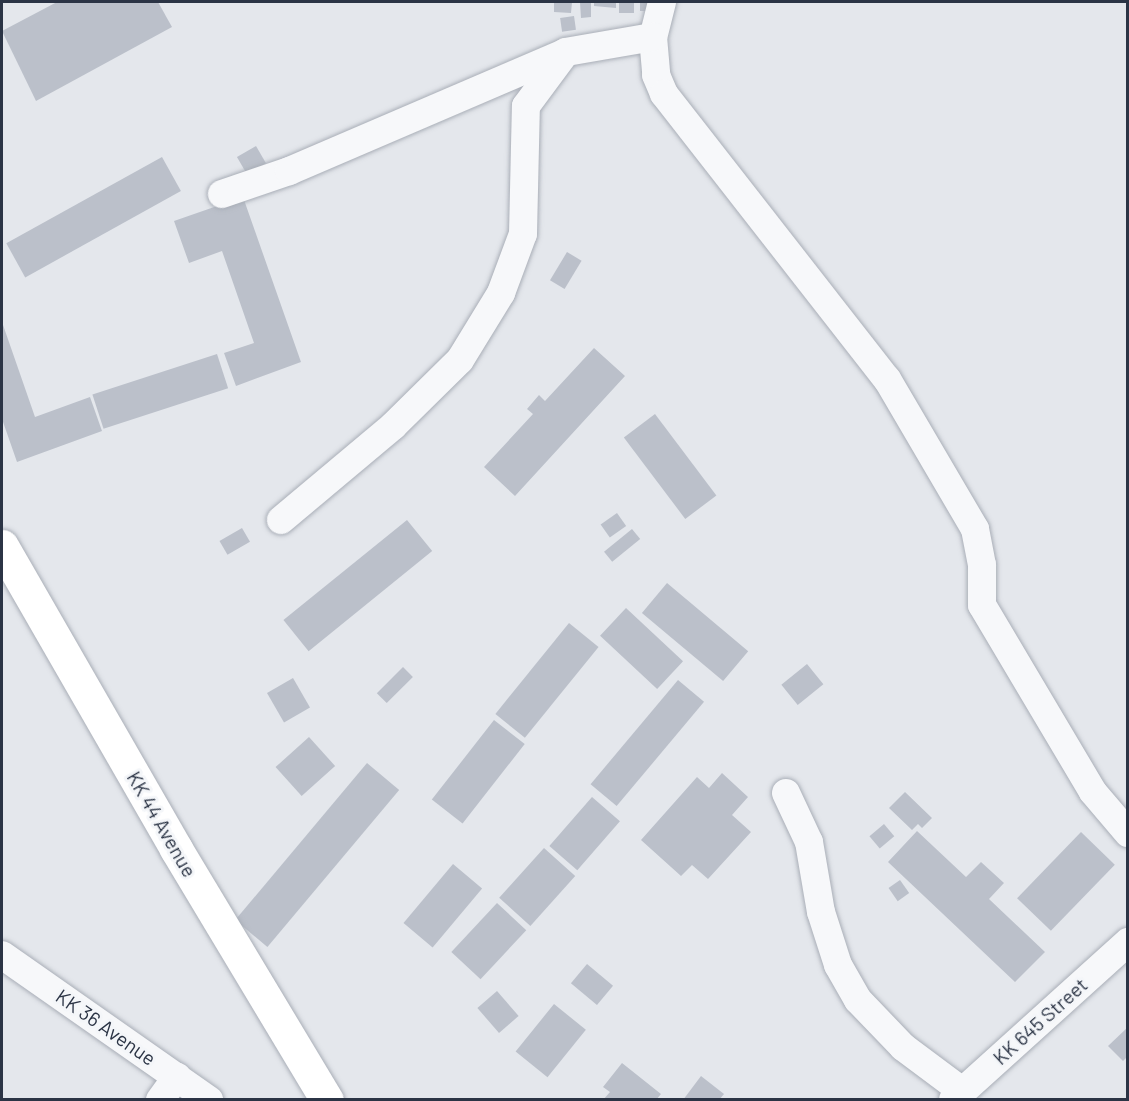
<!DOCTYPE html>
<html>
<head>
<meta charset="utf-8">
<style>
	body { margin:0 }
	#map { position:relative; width:1129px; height:1101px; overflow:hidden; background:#e4e7ec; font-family:Barlow,sans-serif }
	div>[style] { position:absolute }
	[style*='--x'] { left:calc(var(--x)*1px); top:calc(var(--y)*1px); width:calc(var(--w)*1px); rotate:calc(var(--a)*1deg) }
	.building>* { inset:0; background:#bbc0ca; transform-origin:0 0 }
	.roads { filter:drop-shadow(0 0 2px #a9aeb7) drop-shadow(0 0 2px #a9aeb7) }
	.minor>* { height:28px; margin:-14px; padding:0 14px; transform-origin:14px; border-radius:14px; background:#f7f8fa }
	.major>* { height:33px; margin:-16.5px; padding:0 16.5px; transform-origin:16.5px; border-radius:16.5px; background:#fff }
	span { translate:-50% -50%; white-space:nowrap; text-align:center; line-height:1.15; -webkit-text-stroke:6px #f4f6f9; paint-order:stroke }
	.street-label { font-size:20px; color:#2b3445 }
	.frame { position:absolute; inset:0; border:3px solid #2b3445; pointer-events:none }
</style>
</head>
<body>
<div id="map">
	<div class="building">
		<i style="clip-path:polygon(57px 2px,158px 2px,172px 27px,36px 101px,2px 31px)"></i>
		<i style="clip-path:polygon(554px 2px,572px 2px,571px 13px,554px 12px)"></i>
		<i style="clip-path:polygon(580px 2px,591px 2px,591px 17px,581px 18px)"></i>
		<i style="clip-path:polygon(594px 2px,616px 2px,616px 8px,594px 6px)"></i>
		<i style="left:619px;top:2px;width:15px;height:11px"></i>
		<i style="left:640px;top:2px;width:12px;height:9px"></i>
		<i style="left:574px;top:16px;width:14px;height:14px;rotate:82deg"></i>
		<i style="left:256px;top:146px;width:20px;height:22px;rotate:60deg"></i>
		<i style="left:162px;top:157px;width:39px;height:178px;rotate:61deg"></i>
		<i style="clip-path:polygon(243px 197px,301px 362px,236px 386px,224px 353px,254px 343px,222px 251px,189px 263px,174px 221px)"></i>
		<i style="left:567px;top:252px;width:17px;height:33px;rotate:31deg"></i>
		<i style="clip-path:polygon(2px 322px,35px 417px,90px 397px,102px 431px,17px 462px,2px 419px)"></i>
		<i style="clip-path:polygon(594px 348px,625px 376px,515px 496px,484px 467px,533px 414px,527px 409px,539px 395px,545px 401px)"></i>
		<i style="left:217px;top:354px;width:36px;height:131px;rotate:72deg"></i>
		<i style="left:655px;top:414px;width:102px;height:39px;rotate:53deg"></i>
		<i style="left:617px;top:513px;width:16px;height:20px;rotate:55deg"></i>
		<i style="left:407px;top:520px;width:40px;height:159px;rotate:51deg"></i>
		<i style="left:242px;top:528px;width:16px;height:26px;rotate:60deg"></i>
		<i style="left:632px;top:529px;width:13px;height:36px;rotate:51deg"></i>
		<i style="left:667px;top:583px;width:106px;height:39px;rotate:40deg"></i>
		<i style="left:626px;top:608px;width:78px;height:38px;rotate:43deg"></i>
		<i style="left:569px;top:623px;width:38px;height:117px;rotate:39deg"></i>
		<i style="left:807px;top:664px;width:26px;height:33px;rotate:51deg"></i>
		<i style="left:403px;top:667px;width:14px;height:37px;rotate:45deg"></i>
		<i style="left:293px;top:678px;width:34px;height:30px;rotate:60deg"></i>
		<i style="left:678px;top:680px;width:34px;height:136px;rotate:40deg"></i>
		<i style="left:494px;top:720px;width:39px;height:101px;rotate:38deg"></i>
		<i style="left:309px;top:737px;width:39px;height:45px;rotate:48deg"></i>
		<i style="left:367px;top:763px;width:42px;height:205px;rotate:40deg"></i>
		<i style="clip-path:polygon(722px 773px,748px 797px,732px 815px,751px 832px,708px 879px,692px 865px,681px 876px,641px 840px,697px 777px,709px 788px)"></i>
		<i style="clip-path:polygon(905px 792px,932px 818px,922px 828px,918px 824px,912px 830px,889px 808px)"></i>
		<i style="left:592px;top:797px;width:37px;height:65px;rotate:41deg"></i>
		<i style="left:884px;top:824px;width:16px;height:19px;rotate:50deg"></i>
		<i style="clip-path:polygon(917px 831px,966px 877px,981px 862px,1004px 883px,989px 899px,1045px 952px,1015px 982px,888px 862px)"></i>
		<i style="left:1081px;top:832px;width:47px;height:92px;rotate:44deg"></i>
		<i style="left:544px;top:848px;width:42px;height:67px;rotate:42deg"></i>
		<i style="left:453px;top:864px;width:38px;height:77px;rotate:40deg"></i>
		<i style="left:900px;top:880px;width:16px;height:14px;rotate:55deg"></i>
		<i style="left:497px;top:903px;width:40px;height:67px;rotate:43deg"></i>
		<i style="left:587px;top:964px;width:34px;height:25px;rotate:40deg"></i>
		<i style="left:497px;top:991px;width:33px;height:26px;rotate:49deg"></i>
		<i style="left:554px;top:1004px;width:41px;height:61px;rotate:39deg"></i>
		<i style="clip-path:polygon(1128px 1027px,1128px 1056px,1123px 1061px,1108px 1046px)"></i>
		<i style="clip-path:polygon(622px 1063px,661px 1094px,656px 1100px,603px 1100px,610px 1092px,603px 1087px)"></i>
		<i style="clip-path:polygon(701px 1076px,724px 1094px,719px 1100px,683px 1100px)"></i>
	</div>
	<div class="roads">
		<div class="minor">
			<i style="--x:662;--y:2;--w:36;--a:104"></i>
			<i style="--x:653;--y:37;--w:38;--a:85"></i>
			<i style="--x:656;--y:75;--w:21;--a:67"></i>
			<i style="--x:664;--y:94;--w:362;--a:52"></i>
			<i style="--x:887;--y:379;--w:174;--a:59.6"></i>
			<i style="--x:975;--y:529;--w:37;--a:79"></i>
			<i style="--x:982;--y:565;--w:40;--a:90"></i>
			<i style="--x:982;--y:605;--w:217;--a:59.3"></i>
			<i style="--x:1093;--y:792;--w:54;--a:49.5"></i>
			<i style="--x:222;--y:194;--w:71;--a:-18.9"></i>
			<i style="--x:289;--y:171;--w:301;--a:-23.2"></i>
			<i style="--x:566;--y:52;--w:88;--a:-9.8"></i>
			<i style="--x:281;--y:520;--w:146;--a:-40"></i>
			<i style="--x:393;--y:426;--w:94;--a:-44.6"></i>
			<i style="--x:460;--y:360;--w:79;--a:-58.5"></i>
			<i style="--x:501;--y:293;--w:63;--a:-69.6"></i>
			<i style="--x:523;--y:234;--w:128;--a:-88.7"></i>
			<i style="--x:526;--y:106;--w:67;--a:-53.5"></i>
			<i style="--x:786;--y:793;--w:54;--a:64.9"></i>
			<i style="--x:809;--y:842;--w:71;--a:80.3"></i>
			<i style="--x:821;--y:912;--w:56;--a:72.2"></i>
			<i style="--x:838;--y:965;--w:40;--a:60.3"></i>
			<i style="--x:858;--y:1000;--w:65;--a:46.2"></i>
			<i style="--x:903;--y:1047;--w:74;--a:36.7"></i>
			<i style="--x:2;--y:955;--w:253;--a:35"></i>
			<i style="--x:160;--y:1100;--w:29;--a:-54"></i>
			<i style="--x:953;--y:1100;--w:236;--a:-42.1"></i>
		</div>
		<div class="major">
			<i style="--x:2;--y:546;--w:349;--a:60.1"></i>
			<i style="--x:176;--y:849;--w:293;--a:59"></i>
		</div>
	</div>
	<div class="street-label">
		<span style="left:162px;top:824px;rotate:60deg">KK 44 Avenue</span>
		<span style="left:1040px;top:1021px;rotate:-42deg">KK 645 Street</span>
		<span style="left:106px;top:1027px;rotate:35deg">KK 36 Avenue</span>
	</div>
	<div class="frame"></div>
</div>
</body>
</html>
